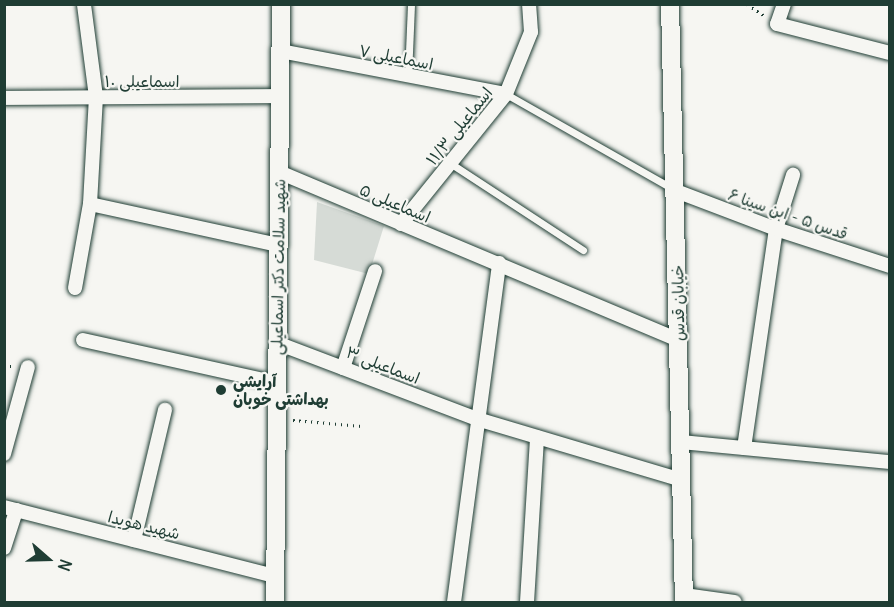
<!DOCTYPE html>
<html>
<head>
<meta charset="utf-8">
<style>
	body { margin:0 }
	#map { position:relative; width:894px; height:607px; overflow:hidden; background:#f6f6f2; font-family:Delius,"Playpen Sans Arabic",sans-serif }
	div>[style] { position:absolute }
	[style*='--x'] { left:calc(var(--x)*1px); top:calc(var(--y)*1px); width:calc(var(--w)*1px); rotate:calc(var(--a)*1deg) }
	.green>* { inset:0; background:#d6dbd6 }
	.path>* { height:3px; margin-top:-1.5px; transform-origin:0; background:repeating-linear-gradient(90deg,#1f3d34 0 1.5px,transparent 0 6px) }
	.roads { filter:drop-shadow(0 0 2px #1f3d34) drop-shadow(0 0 2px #1f3d34) }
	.lane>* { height:7px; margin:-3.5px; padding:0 3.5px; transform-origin:3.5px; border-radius:3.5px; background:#f6f6f2 }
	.street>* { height:14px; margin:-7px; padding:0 7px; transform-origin:7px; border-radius:7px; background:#f6f6f2 }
	.secondary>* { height:18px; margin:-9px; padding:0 9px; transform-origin:9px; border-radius:9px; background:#f6f6f2 }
	.dots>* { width:16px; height:16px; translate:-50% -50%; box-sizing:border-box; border:3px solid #f6f6f2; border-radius:50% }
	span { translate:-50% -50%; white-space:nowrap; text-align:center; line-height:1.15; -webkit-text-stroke:4.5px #f6f6f2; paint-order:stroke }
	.street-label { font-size:16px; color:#1f3d34 }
	.poi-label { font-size:16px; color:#1f3d34; font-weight:700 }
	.left { translate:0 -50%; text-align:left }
	.frame { position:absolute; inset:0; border:6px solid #1f3d34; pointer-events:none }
	.north { position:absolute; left:18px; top:529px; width:60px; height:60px; -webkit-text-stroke:4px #f6f6f2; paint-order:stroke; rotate:110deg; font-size:16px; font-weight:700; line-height:24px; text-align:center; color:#1f3d34 }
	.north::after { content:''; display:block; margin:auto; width:21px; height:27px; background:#1f3d34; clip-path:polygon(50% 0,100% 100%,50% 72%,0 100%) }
</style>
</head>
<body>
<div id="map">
	<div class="green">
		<i style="clip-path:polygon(317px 202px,384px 226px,369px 274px,314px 260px)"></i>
	</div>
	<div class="path">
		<i style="--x:747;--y:4;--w:22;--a:34"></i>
		<i style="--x:4;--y:366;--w:10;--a:0"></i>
		<i style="--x:293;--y:420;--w:69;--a:5"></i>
	</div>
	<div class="roads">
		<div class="lane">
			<i style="--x:408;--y:76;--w:72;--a:-87.6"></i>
			<i style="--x:506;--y:94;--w:192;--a:29.6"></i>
			<i style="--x:450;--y:163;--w:159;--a:33.2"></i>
		</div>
		<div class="street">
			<i style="--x:784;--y:4;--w:21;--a:109"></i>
			<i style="--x:777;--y:24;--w:117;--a:14.4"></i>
			<i style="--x:280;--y:51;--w:230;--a:10.8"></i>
			<i style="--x:4;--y:98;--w:276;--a:-0.4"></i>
			<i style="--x:279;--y:172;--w:434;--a:22.8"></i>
			<i style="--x:676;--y:191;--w:107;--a:20.8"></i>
			<i style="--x:776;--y:229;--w:120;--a:18"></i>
			<i style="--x:90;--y:204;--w:192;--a:12.3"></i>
			<i style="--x:401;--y:224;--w:167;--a:-51.1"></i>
			<i style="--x:506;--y:94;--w:67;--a:-68"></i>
			<i style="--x:531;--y:32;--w:28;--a:-94"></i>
			<i style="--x:75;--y:288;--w:85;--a:-79.9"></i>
			<i style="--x:90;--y:204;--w:107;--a:-86.8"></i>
			<i style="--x:96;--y:97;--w:94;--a:-97.4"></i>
			<i style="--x:83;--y:340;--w:199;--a:12.5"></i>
			<i style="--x:277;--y:343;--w:214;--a:20.8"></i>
			<i style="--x:477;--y:419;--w:214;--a:16.6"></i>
			<i style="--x:343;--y:368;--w:102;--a:-71.7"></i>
			<i style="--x:681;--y:442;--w:210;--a:5.5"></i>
			<i style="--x:744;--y:448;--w:221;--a:-81.7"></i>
			<i style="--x:776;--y:229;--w:57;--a:-72.5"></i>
			<i style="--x:4;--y:454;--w:90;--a:-74.6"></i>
			<i style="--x:4;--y:507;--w:280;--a:14.3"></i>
			<i style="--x:134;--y:540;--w:134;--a:-76.6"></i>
			<i style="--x:4;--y:548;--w:40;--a:-72"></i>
			<i style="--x:684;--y:595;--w:51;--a:7.8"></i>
			<i style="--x:454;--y:602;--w:342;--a:-82.4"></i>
			<i style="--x:527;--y:602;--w:165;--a:-86.5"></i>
		</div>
		<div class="secondary">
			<i style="--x:670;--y:4;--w:598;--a:88.66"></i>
			<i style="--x:275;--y:602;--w:598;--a:-89.43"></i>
		</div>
	</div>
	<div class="dots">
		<i style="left:221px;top:390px;background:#1f3d34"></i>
	</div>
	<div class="street-label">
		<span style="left:396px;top:57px;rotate:11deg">اسماعیلی ۷</span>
		<span style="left:142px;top:81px">اسماعیلی ۱۰</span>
		<span style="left:459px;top:126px;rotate:-51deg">اسماعیلی ۱۱/۳</span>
		<span style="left:395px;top:203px;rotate:23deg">اسماعیلی ۵</span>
		<span style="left:788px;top:214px;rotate:19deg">قدس ۵ - ابن سینا ۶</span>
		<span style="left:278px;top:267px;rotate:-89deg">شهید سلامت دکتر اسماعیلی</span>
		<span style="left:678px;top:303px;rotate:-91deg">خیابان قدس</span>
		<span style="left:383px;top:365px;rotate:21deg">اسماعیلی ۳</span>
		<span style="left:144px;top:525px;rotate:14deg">شهید هویدا</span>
	</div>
	<div class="poi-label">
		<span class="left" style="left:233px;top:390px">آرایشی<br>بهداشتی خوبان</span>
	</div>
	<div class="frame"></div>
	<div class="north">N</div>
</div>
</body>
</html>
